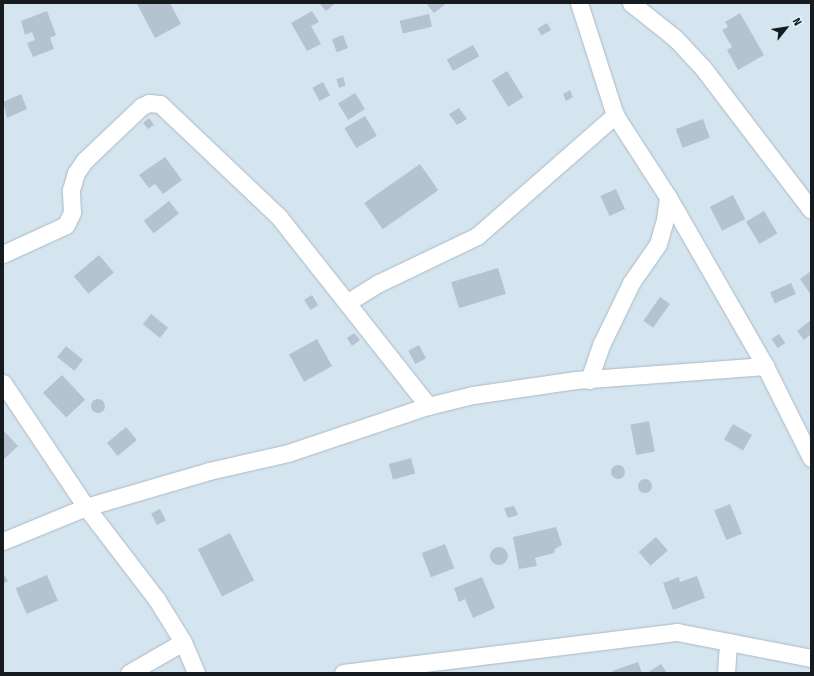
<!DOCTYPE html>
<html>
<head>
<meta charset="utf-8">
<style>
	body { margin:0 }
	#map { position:relative; width:814px; height:676px; overflow:hidden; background:#d5e5f0; font-family:"Fira Sans Condensed",sans-serif }
	div>[style] { position:absolute }
	[style*='--x'] { left:calc(var(--x)*1px); top:calc(var(--y)*1px); width:calc(var(--w)*1px); rotate:calc(var(--a)*1deg) }
	.building>* { inset:0; background:#b4c3cf; transform-origin:0 0 }
	.round { border-radius:50% }
	.roads { filter:drop-shadow(0 0 1px #aab9c5) drop-shadow(0 0 1px #aab9c5) }
	.minor>* { height:17px; margin:-8.5px; padding:0 8.5px; transform-origin:8.5px; border-radius:8.5px; background:#fff }
	span { translate:-50% -50%; white-space:nowrap; text-align:center; line-height:1.15; -webkit-text-stroke:3px #e2f2fe; paint-order:stroke }
	.frame { position:absolute; inset:0; border:4px solid #151b1f; pointer-events:none }
	.north { position:absolute; left:766px; top:8px; width:40px; height:40px; -webkit-text-stroke:3px #e2f2fe; paint-order:stroke; rotate:60deg; font-size:11px; font-weight:700; line-height:16px; text-align:center; color:#151b1f }
	.north::after { content:''; display:block; margin:auto; width:14px; height:18px; background:#151b1f; clip-path:polygon(50% 0,100% 100%,50% 72%,0 100%) }
</style>
</head>
<body>
<div id="map">
	<div class="building">
		<i style="clip-path:polygon(170px 3px,181px 24px,155px 38px,137px 4px)"></i>
		<i style="clip-path:polygon(319px 3px,336px 3px,326px 11px)"></i>
		<i style="clip-path:polygon(426px 3px,447px 3px,434px 13px)"></i>
		<i style="clip-path:polygon(47px 11px,56px 35px,50px 38px,54px 49px,33px 57px,27px 43px,35px 40px,32px 32px,25px 35px,21px 21px)"></i>
		<i style="clip-path:polygon(312px 11px,319px 22px,311px 26px,321px 44px,307px 51px,291px 23px)"></i>
		<i style="clip-path:polygon(740px 13px,764px 55px,738px 70px,727px 50px,732px 47px,722px 30px,728px 27px,725px 22px)"></i>
		<i style="left:429px;top:14px;width:13px;height:30px;rotate:77deg"></i>
		<i style="left:547px;top:23px;width:8px;height:11px;rotate:60deg"></i>
		<i style="left:343px;top:35px;width:14px;height:12px;rotate:69deg"></i>
		<i style="left:473px;top:45px;width:13px;height:30px;rotate:61deg"></i>
		<i style="left:507px;top:71px;width:31px;height:18px;rotate:58deg"></i>
		<i style="left:343px;top:77px;width:9px;height:7px;rotate:72deg"></i>
		<i style="left:323px;top:82px;width:15px;height:12px;rotate:62deg"></i>
		<i style="clip-path:polygon(570px 90px,573px 97px,566px 101px,563px 94px)"></i>
		<i style="left:355px;top:93px;width:19px;height:20px;rotate:58deg"></i>
		<i style="clip-path:polygon(21px 94px,27px 109px,7px 118px,3px 102px)"></i>
		<i style="clip-path:polygon(459px 108px,467px 119px,457px 125px,449px 114px)"></i>
		<i style="left:365px;top:116px;width:23px;height:24px;rotate:59deg"></i>
		<i style="clip-path:polygon(149px 118px,154px 125px,148px 129px,143px 123px)"></i>
		<i style="left:703px;top:119px;width:20px;height:29px;rotate:70deg"></i>
		<i style="clip-path:polygon(165px 157px,182px 180px,163px 194px,155px 184px,149px 188px,139px 175px)"></i>
		<i style="left:420px;top:164px;width:32px;height:68px;rotate:55deg"></i>
		<i style="left:616px;top:189px;width:22px;height:17px;rotate:66deg"></i>
		<i style="left:733px;top:195px;width:27px;height:26px;rotate:63deg"></i>
		<i style="left:169px;top:201px;width:16px;height:32px;rotate:52deg"></i>
		<i style="left:764px;top:211px;width:26px;height:21px;rotate:59deg"></i>
		<i style="left:99px;top:255px;width:23px;height:33px;rotate:50deg"></i>
		<i style="left:498px;top:268px;width:27px;height:49px;rotate:73deg"></i>
		<i style="clip-path:polygon(811px 271px,811px 295px,800px 279px)"></i>
		<i style="left:791px;top:283px;width:12px;height:23px;rotate:66deg"></i>
		<i style="left:312px;top:295px;width:12px;height:9px;rotate:59deg"></i>
		<i style="left:660px;top:297px;width:12px;height:29px;rotate:35deg"></i>
		<i style="left:151px;top:314px;width:22px;height:13px;rotate:39deg"></i>
		<i style="clip-path:polygon(811px 320px,811px 334px,804px 340px,797px 331px)"></i>
		<i style="clip-path:polygon(354px 333px,360px 340px,352px 346px,347px 338px)"></i>
		<i style="left:779px;top:334px;width:11px;height:9px;rotate:56deg"></i>
		<i style="left:317px;top:339px;width:31px;height:32px;rotate:61deg"></i>
		<i style="left:419px;top:345px;width:15px;height:12px;rotate:62deg"></i>
		<i style="left:66px;top:346px;width:22px;height:14px;rotate:39deg"></i>
		<i style="left:62px;top:375px;width:34px;height:26px;rotate:47deg"></i>
		<i class="round" style="left:91px;top:399px;width:14px;height:14px"></i>
		<i style="left:649px;top:421px;width:31px;height:19px;rotate:79deg"></i>
		<i style="left:733px;top:424px;width:22px;height:18px;rotate:30deg"></i>
		<i style="left:126px;top:427px;width:17px;height:25px;rotate:50deg"></i>
		<i style="clip-path:polygon(3px 430px,18px 446px,3px 460px)"></i>
		<i style="left:411px;top:458px;width:16px;height:23px;rotate:75deg"></i>
		<i class="round" style="left:611px;top:465px;width:14px;height:14px"></i>
		<i class="round" style="left:638px;top:479px;width:14px;height:14px"></i>
		<i style="left:730px;top:504px;width:32px;height:17px;rotate:68deg"></i>
		<i style="clip-path:polygon(514px 506px,518px 515px,508px 518px,504px 508px)"></i>
		<i style="left:160px;top:509px;width:13px;height:10px;rotate:63deg"></i>
		<i style="clip-path:polygon(556px 527px,562px 545px,555px 549px,554px 553px,535px 558px,537px 566px,519px 569px,513px 537px)"></i>
		<i style="left:230px;top:533px;width:53px;height:36px;rotate:63deg"></i>
		<i style="left:656px;top:537px;width:18px;height:23px;rotate:49deg"></i>
		<i style="left:445px;top:544px;width:26px;height:25px;rotate:69deg"></i>
		<i class="round" style="left:490px;top:547px;width:18px;height:18px"></i>
		<i style="clip-path:polygon(3px 573px,8px 581px,3px 584px)"></i>
		<i style="left:47px;top:575px;width:28px;height:34px;rotate:67deg"></i>
		<i style="clip-path:polygon(697px 576px,705px 598px,673px 610px,663px 583px,679px 577px,680px 582px)"></i>
		<i style="clip-path:polygon(482px 577px,495px 608px,473px 618px,465px 599px,459px 602px,454px 588px)"></i>
		<i style="clip-path:polygon(638px 662px,642px 673px,613px 673px,612px 671px)"></i>
		<i style="clip-path:polygon(661px 664px,667px 673px,647px 673px)"></i>
	</div>
	<div class="roads">
		<div class="minor">
			<i style="--x:579;--y:3;--w:118;--a:72.2"></i>
			<i style="--x:615;--y:115;--w:98;--a:57.1"></i>
			<i style="--x:668;--y:197;--w:195;--a:60.1"></i>
			<i style="--x:765;--y:366;--w:103;--a:63.4"></i>
			<i style="--x:631;--y:3;--w:56;--a:38.5"></i>
			<i style="--x:675;--y:38;--w:41;--a:47"></i>
			<i style="--x:703;--y:68;--w:178;--a:52.7"></i>
			<i style="--x:3;--y:254;--w:69;--a:-24.7"></i>
			<i style="--x:66;--y:225;--w:14;--a:-65"></i>
			<i style="--x:72;--y:212;--w:22;--a:-93"></i>
			<i style="--x:71;--y:190;--w:18;--a:-74"></i>
			<i style="--x:76;--y:173;--w:14;--a:-56"></i>
			<i style="--x:84;--y:161;--w:80;--a:-43.5"></i>
			<i style="--x:142;--y:106;--w:8;--a:-23"></i>
			<i style="--x:149;--y:103;--w:11;--a:5"></i>
			<i style="--x:160;--y:104;--w:164;--a:43.5"></i>
			<i style="--x:279;--y:217;--w:241;--a:51.7"></i>
			<i style="--x:348;--y:302;--w:36;--a:-32"></i>
			<i style="--x:379;--y:283;--w:109;--a:-25.6"></i>
			<i style="--x:477;--y:236;--w:184;--a:-41.2"></i>
			<i style="--x:589;--y:380;--w:39;--a:-71"></i>
			<i style="--x:602;--y:343;--w:67;--a:-64.2"></i>
			<i style="--x:631;--y:283;--w:47;--a:-55.3"></i>
			<i style="--x:658;--y:244;--w:26;--a:-74"></i>
			<i style="--x:665;--y:219;--w:22;--a:-82"></i>
			<i style="--x:3;--y:383;--w:149;--a:56.2"></i>
			<i style="--x:86;--y:507;--w:117;--a:52.6"></i>
			<i style="--x:157;--y:600;--w:49;--a:58.2"></i>
			<i style="--x:183;--y:642;--w:34;--a:67"></i>
			<i style="--x:3;--y:541;--w:90;--a:-22.3"></i>
			<i style="--x:86;--y:507;--w:128;--a:-16.3"></i>
			<i style="--x:209;--y:471;--w:81;--a:-12.8"></i>
			<i style="--x:288;--y:453;--w:148;--a:-18.6"></i>
			<i style="--x:428;--y:406;--w:46;--a:-13.7"></i>
			<i style="--x:473;--y:395;--w:104;--a:-8.3"></i>
			<i style="--x:576;--y:380;--w:190;--a:-4.2"></i>
			<i style="--x:129;--y:673;--w:62;--a:-29.9"></i>
			<i style="--x:343;--y:673;--w:337;--a:-7"></i>
			<i style="--x:677;--y:632;--w:136;--a:11"></i>
			<i style="--x:726;--y:673;--w:31;--a:-86"></i>
		</div>
	</div>
	<div class="frame"></div>
	<div class="north">N</div>
</div>
</body>
</html>
